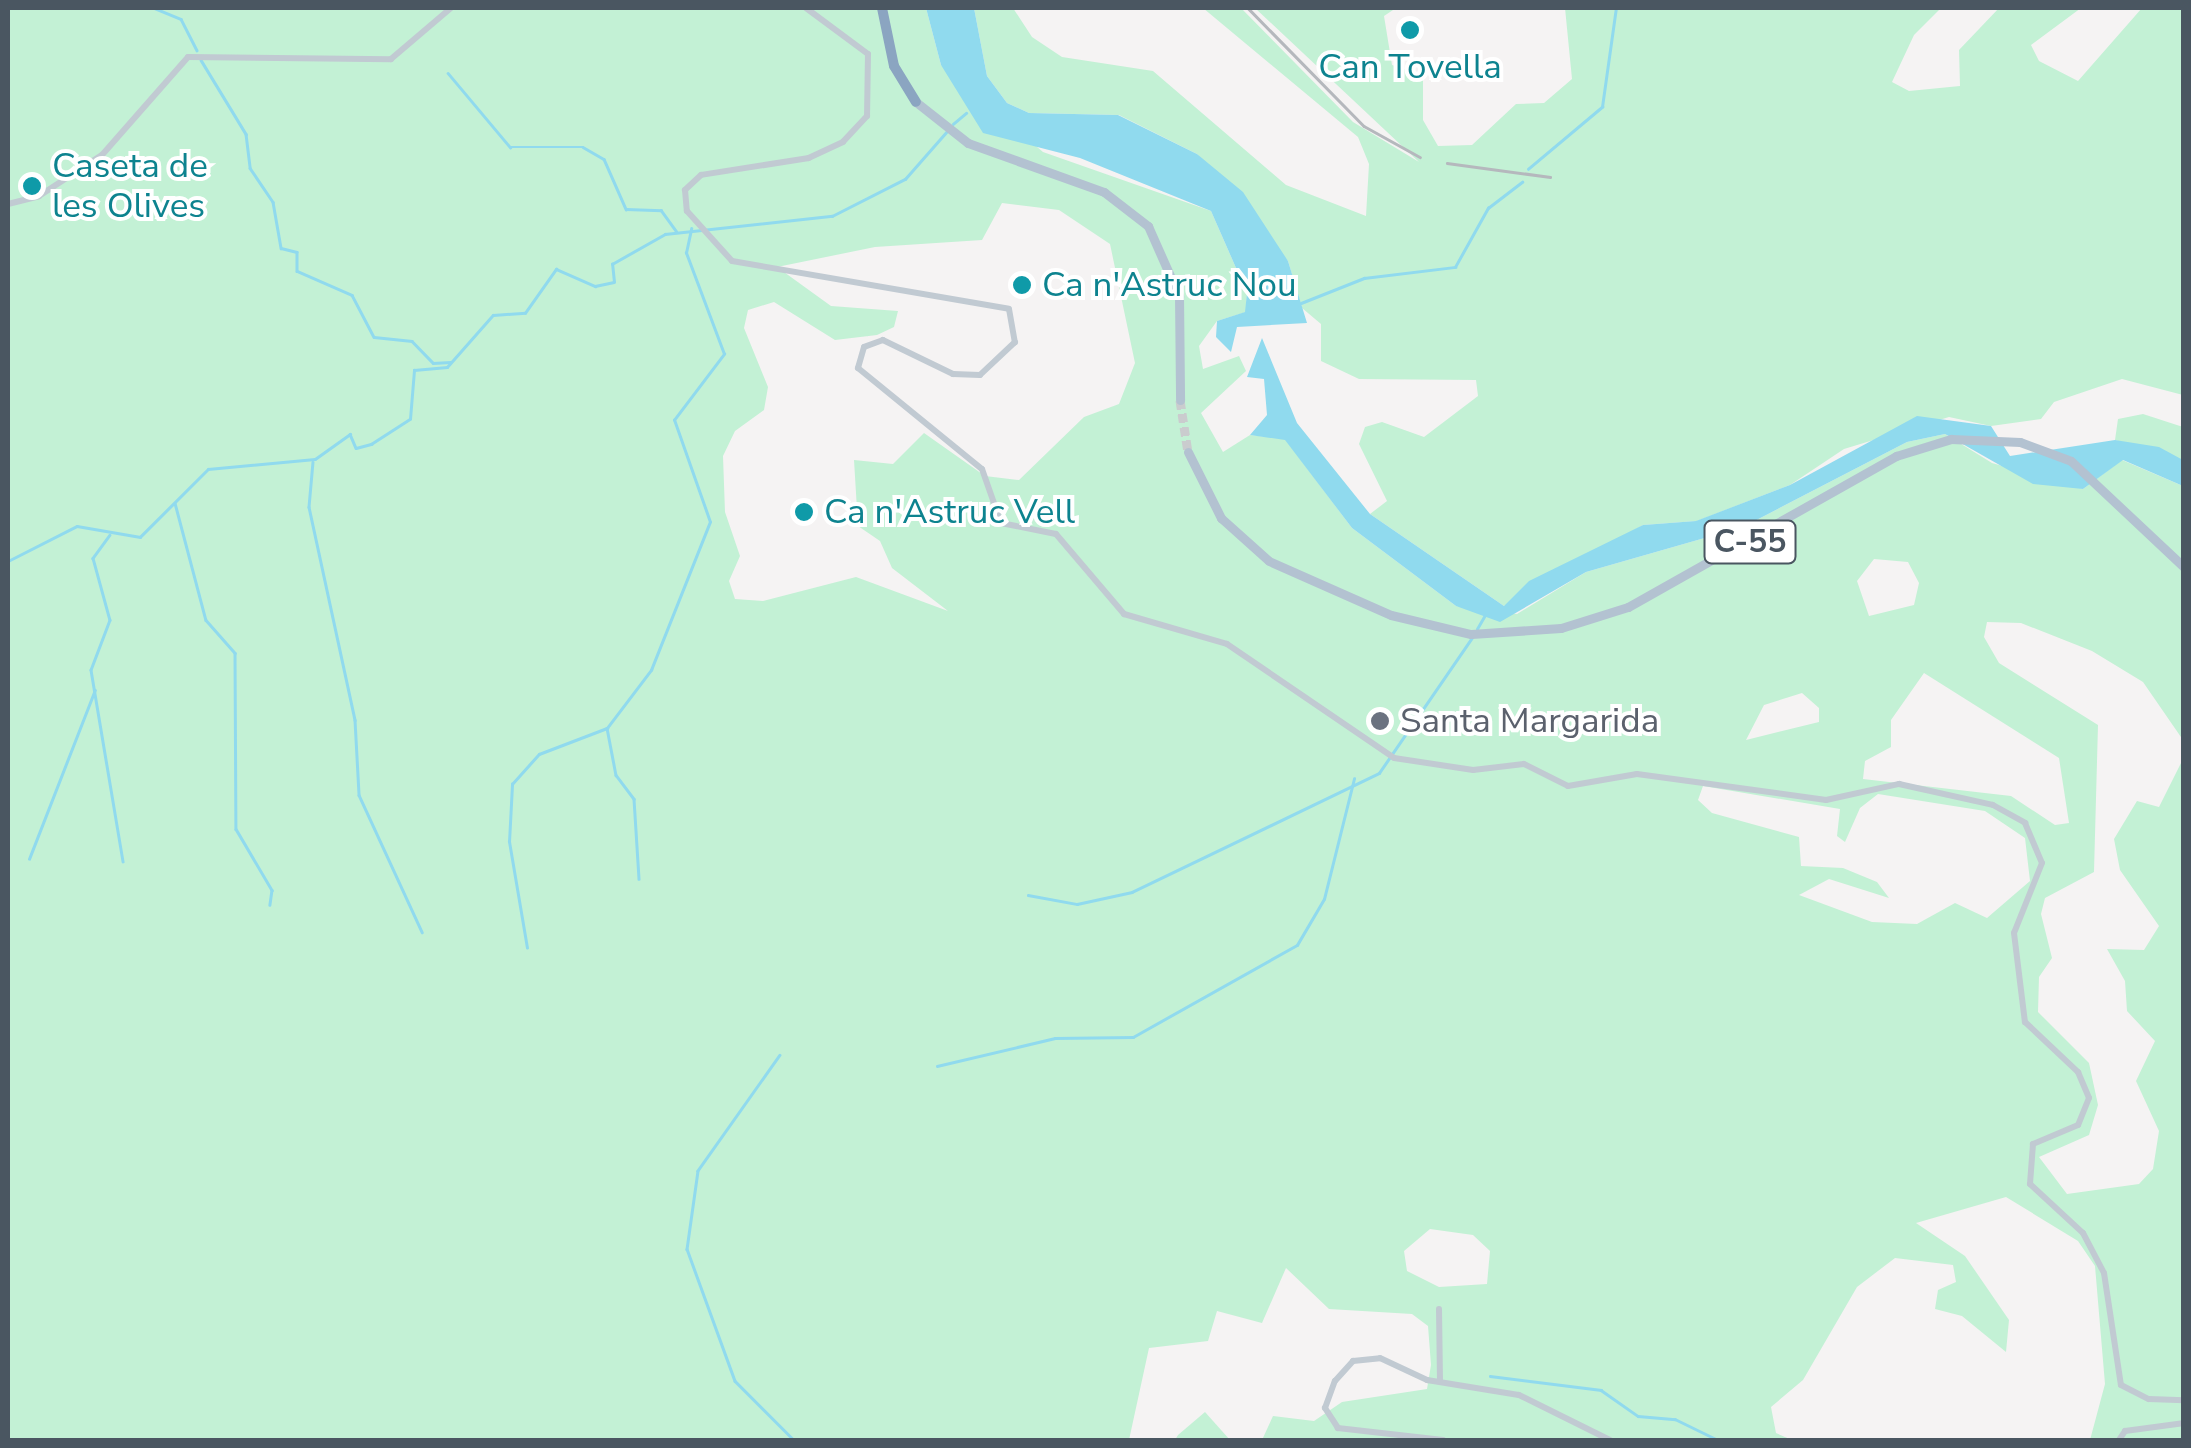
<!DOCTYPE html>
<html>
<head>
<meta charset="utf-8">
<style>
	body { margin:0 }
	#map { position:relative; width:2191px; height:1448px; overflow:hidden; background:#f5f3f3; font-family:"Nunito Sans",sans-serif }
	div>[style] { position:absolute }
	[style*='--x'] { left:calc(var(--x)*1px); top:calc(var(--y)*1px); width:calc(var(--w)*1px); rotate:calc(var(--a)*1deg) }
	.green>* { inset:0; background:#c3f1d5 }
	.water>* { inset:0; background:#90daee }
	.stream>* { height:2.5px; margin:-1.25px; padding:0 1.25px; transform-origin:1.25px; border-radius:1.25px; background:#90daee }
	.major-tunnel>* { height:9px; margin-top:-4.5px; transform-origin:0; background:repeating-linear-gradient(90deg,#caccce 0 9px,transparent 0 13.5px) }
	.minor>* { height:6px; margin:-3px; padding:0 3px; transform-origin:3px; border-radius:3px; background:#c1cad2 }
	.major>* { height:9px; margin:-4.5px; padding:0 4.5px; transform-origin:4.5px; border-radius:4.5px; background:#b3c2d1 }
	.highway>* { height:10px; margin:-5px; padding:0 5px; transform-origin:5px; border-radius:5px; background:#8ba5c1 }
	.rail>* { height:2.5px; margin:-1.25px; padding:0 1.25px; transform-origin:1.25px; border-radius:1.25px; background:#b5b8bd }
	.dots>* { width:28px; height:28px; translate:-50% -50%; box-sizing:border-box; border:5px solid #fff; border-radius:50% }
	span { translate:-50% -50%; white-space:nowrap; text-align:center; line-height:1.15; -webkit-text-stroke:8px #fff; paint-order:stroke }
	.shield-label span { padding:2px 8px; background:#fff; border:2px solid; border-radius:8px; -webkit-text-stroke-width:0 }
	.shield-label { font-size:32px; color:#4a5661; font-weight:700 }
	.culture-label { font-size:35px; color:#0d838f }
	.left { translate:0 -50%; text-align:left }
	.worship-label { font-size:35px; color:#5b616d }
	.frame { position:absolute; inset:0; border:10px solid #4a5661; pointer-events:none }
</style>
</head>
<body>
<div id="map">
	<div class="green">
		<i style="clip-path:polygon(evenodd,8px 8px,926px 8px,941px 65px,1043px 152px,1211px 211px,1247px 293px,1246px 312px,1217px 321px,1199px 346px,1203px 369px,1239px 356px,1246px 371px,1201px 413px,1223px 452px,1250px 435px,1285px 439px,1352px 528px,1456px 606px,1517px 614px,1586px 572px,1743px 527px,1907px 442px,1945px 434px,1992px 463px,2083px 489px,2122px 460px,2183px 486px,2183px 740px,2143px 682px,2092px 651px,2021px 623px,1987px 622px,1984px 637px,1999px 663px,2098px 725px,2094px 872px,2045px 898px,2041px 914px,2052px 958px,2039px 977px,2038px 1012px,2089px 1063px,2098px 1105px,2089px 1135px,2039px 1157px,2067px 1194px,2139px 1184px,2153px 1169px,2159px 1131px,2136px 1081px,2155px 1041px,2127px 1011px,2125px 981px,2107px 949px,2144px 950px,2159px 926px,2120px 870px,2114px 839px,2137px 801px,2159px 807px,2183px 759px,2183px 1440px,2090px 1440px,2105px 1384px,2095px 1266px,2078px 1241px,2006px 1197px,1916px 1223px,1965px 1256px,2009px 1320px,2006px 1352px,1962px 1316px,1935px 1309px,1938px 1290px,1956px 1282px,1953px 1265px,1895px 1258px,1857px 1287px,1803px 1380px,1771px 1407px,1776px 1433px,1792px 1440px,1262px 1440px,1273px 1416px,1314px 1421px,1342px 1402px,1427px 1389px,1431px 1365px,1428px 1326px,1412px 1314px,1329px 1309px,1286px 1268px,1262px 1323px,1217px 1311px,1208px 1341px,1149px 1348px,1129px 1440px,8px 1440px,8px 8px,1002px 203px,1059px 210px,1110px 244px,1135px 363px,1119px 404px,1084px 417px,1019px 480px,985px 476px,924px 433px,893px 464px,854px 460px,858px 526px,880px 541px,892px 568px,948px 611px,856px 577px,763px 601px,735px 599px,729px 581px,740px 556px,725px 512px,723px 456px,735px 431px,764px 410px,768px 387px,744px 328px,748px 310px,774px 302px,835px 340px,877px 335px,894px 327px,898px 311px,831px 306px,777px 267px,875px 247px,982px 240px,1002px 203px,8px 8px,1874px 559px,1908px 562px,1919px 583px,1914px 605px,1869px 616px,1857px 581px,1874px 559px,8px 8px,1924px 673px,2059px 758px,2069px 823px,2055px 825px,2011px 796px,1863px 779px,1865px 761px,1891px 747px,1891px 720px,1924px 673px,8px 8px,1802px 693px,1819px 708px,1819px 722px,1746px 740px,1764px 705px,1802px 693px,8px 8px,1703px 786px,1840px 809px,1837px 836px,1845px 842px,1860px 808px,1878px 794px,1985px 811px,2025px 838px,2030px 881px,1987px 918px,1955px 903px,1917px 924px,1872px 922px,1799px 895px,1829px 879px,1889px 898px,1877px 882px,1843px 868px,1801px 866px,1799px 837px,1712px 813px,1698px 800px,1703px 786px,8px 8px,1430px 1229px,1473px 1235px,1490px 1251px,1487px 1284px,1439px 1287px,1407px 1271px,1404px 1251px,1430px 1229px)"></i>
		<i style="clip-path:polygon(974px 8px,1013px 8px,1032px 37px,1062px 57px,1153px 71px,1286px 185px,1366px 216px,1369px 164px,1358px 137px,1203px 8px,1241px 8px,1353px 122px,1419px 162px,1255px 8px,1396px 8px,1384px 16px,1392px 65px,1423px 75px,1423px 120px,1438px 146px,1472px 145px,1516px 104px,1544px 103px,1572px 79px,1565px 8px,1941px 8px,1914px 35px,1892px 82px,1909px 91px,1960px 86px,1959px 50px,1999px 8px,2081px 8px,2031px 45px,2039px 61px,2078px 81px,2142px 8px,2183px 8px,2183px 395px,2122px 379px,2054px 402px,2041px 419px,1991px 426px,1949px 417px,1844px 449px,1790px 485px,1697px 521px,1643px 525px,1504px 606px,1370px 514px,1387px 501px,1359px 444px,1365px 427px,1382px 422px,1424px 437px,1478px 396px,1476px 380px,1359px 379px,1321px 361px,1321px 324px,1302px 308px,1288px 261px,1197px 154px,1119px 115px,1029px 113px,1007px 103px,987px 76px)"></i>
		<i style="clip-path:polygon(2143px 414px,2183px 427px,2183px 460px,2115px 440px,2118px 419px)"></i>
		<i style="clip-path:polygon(1205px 1412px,1230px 1440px,1175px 1440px,1178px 1435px)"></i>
	</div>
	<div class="water">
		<i style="clip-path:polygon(926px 8px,974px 8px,987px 76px,1007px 103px,1029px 113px,1118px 115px,1197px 154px,1243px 192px,1288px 261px,1307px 323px,1237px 327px,1231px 352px,1216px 337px,1217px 321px,1245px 312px,1247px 293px,1211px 211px,1080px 158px,983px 133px,941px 65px)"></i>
		<i style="clip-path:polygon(1262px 338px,1297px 423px,1370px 514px,1504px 606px,1529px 581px,1643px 525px,1696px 521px,1790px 485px,1917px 416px,1991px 426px,2010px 456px,2115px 440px,2159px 447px,2183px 460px,2183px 486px,2123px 460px,2083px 489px,2033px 484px,1945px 434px,1907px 442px,1743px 527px,1586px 572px,1500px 622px,1456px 606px,1352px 528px,1285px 440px,1250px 435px,1267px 415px,1264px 379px,1247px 377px)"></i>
	</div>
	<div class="stream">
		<i style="--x:154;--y:8;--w:29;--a:22"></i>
		<i style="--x:181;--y:19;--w:35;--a:63"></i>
		<i style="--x:201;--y:60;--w:87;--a:58.7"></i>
		<i style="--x:246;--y:134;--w:34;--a:83"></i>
		<i style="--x:250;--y:168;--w:41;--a:55.9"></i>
		<i style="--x:273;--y:202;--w:47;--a:80.1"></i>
		<i style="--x:281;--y:248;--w:16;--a:14"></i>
		<i style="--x:297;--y:252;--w:19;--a:90"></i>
		<i style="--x:297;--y:271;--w:60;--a:23.6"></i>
		<i style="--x:352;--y:295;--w:47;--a:62.4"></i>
		<i style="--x:374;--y:337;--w:38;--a:6"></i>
		<i style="--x:412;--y:341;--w:30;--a:46"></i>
		<i style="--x:433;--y:363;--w:17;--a:-3"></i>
		<i style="--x:448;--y:73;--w:97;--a:50"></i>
		<i style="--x:510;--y:147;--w:73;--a:0"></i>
		<i style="--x:583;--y:147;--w:24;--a:30"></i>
		<i style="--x:604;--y:159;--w:55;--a:66.3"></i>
		<i style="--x:626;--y:209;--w:35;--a:2"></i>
		<i style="--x:661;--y:210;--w:26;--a:54"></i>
		<i style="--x:953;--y:124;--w:17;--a:-40"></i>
		<i style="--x:1528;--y:169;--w:97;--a:-40"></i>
		<i style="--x:1602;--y:107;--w:100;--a:-82"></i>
		<i style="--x:1301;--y:303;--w:68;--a:-21.6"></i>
		<i style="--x:1364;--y:278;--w:92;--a:-6.9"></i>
		<i style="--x:1455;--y:267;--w:68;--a:-60.8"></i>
		<i style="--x:1488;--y:208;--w:43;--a:-37.4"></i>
		<i style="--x:313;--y:462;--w:45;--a:95.1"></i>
		<i style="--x:309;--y:507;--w:218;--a:77.8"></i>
		<i style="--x:355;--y:720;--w:75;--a:86.9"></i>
		<i style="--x:359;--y:795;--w:151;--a:65.3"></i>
		<i style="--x:175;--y:503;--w:121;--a:75.2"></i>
		<i style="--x:206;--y:620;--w:44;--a:48.7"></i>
		<i style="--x:235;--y:653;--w:176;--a:89.7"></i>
		<i style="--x:236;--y:829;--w:71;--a:59.5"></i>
		<i style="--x:272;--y:890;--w:15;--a:98"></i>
		<i style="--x:110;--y:535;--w:29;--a:126"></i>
		<i style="--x:93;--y:558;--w:64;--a:74.7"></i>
		<i style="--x:110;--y:620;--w:53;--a:110.8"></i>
		<i style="--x:91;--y:670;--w:194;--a:80.5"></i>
		<i style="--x:8;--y:561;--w:77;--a:-26.9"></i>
		<i style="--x:77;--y:526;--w:64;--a:9.9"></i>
		<i style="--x:140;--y:537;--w:96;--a:-45"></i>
		<i style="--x:208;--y:469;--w:107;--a:-5.3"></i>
		<i style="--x:315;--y:459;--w:43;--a:-35.5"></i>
		<i style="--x:350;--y:434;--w:15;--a:67"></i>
		<i style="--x:356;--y:448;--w:16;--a:-15"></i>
		<i style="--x:371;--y:444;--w:46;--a:-32.7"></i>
		<i style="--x:410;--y:419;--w:49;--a:-85.3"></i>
		<i style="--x:414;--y:370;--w:33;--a:-5"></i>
		<i style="--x:447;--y:367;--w:69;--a:-48.5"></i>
		<i style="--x:493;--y:315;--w:32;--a:-4"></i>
		<i style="--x:525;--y:313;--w:54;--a:-54.8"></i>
		<i style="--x:556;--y:269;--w:43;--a:23.6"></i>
		<i style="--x:595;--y:286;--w:19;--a:-12"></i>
		<i style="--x:614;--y:282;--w:18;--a:-96"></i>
		<i style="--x:612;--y:264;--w:61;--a:-29.5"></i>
		<i style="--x:665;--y:234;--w:168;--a:-6.2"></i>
		<i style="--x:832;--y:216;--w:82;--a:-26.9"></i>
		<i style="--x:905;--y:179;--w:65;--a:-48.7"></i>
		<i style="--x:1477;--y:629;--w:16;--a:-60"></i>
		<i style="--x:607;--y:728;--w:48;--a:79.2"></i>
		<i style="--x:616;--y:775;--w:30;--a:53"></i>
		<i style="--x:634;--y:799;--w:80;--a:86.4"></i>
		<i style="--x:29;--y:859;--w:181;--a:-68.7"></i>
		<i style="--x:1028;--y:895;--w:50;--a:10.4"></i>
		<i style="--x:1077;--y:904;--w:56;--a:-12.3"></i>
		<i style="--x:1132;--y:892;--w:274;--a:-25.7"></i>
		<i style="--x:1379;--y:773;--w:166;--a:-55.5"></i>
		<i style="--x:527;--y:948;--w:108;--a:-99.6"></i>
		<i style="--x:509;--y:842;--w:58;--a:-87"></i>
		<i style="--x:512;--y:784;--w:40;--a:-48"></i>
		<i style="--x:539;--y:754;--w:73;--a:-20.9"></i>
		<i style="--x:607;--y:728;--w:73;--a:-52.8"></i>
		<i style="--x:651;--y:670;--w:159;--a:-68.3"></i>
		<i style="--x:710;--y:522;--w:108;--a:-109.4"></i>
		<i style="--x:674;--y:420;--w:83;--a:-52.9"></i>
		<i style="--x:724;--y:354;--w:108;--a:-110.6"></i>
		<i style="--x:686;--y:253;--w:25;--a:-78"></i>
		<i style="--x:780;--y:1055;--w:142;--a:125.3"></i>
		<i style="--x:698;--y:1171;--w:79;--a:98"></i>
		<i style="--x:687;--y:1249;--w:140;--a:70"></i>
		<i style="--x:735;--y:1381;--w:83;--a:45"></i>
		<i style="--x:937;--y:1066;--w:121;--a:-13.3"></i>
		<i style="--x:1055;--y:1038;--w:78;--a:-0.7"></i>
		<i style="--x:1133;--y:1037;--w:188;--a:-29.3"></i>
		<i style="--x:1297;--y:945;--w:53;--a:-59.6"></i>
		<i style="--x:1324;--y:899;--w:124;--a:-76"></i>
		<i style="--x:1490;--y:1376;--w:112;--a:7.2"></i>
		<i style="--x:1601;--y:1390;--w:45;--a:35.1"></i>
		<i style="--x:1638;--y:1416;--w:37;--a:5"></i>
		<i style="--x:1675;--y:1419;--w:48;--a:26"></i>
	</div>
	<div class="major-tunnel">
		<i style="--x:1180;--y:400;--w:53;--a:81.3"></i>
	</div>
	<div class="minor">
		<i style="--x:806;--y:8;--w:77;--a:36.6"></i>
		<i style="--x:868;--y:54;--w:62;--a:90.9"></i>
		<i style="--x:867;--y:116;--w:35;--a:133"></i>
		<i style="--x:843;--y:142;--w:38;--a:155"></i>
		<i style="--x:809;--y:158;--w:109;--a:171.1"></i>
		<i style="--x:701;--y:175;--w:22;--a:137"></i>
		<i style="--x:685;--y:190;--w:21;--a:85"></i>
		<i style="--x:687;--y:211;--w:67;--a:48"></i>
		<i style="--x:732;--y:261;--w:281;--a:9.8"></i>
		<i style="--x:1009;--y:309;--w:34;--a:80"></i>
		<i style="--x:1015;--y:342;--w:48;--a:136.7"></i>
		<i style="--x:980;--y:375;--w:27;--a:-178"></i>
		<i style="--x:953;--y:374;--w:78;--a:-154.1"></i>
		<i style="--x:883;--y:340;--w:20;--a:160"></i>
		<i style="--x:864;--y:347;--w:22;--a:106"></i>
		<i style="--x:858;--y:368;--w:160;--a:39.2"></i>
		<i style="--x:982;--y:469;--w:57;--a:70.6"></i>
		<i style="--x:1001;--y:523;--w:56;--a:11.3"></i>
		<i style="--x:1056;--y:534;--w:105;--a:49.6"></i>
		<i style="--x:1124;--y:614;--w:107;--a:16.2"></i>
		<i style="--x:1227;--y:644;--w:202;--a:34.3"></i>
		<i style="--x:1394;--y:758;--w:80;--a:8.6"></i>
		<i style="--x:1473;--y:770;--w:51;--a:-6.7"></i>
		<i style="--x:1524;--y:764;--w:49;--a:26.6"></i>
		<i style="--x:1568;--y:786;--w:70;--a:-9.9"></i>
		<i style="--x:1637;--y:774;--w:191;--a:7.8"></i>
		<i style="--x:1826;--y:800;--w:75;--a:-12.4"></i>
		<i style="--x:1899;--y:784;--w:96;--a:12.6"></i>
		<i style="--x:1993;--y:805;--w:37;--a:29"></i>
		<i style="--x:2025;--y:823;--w:43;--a:67"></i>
		<i style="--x:2042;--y:863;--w:75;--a:111.8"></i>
		<i style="--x:2014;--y:933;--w:90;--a:83"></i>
		<i style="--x:2025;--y:1022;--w:73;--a:43.3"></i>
		<i style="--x:2078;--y:1072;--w:28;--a:67"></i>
		<i style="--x:2089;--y:1098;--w:29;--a:112"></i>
		<i style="--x:2078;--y:1125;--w:49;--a:157.1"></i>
		<i style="--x:2033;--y:1144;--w:40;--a:94.3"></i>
		<i style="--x:2030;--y:1184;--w:72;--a:42.8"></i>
		<i style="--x:2083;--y:1233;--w:45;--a:62.3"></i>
		<i style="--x:2104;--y:1273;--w:113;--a:81.4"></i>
		<i style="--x:2121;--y:1385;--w:31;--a:27"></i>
		<i style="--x:2149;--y:1399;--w:35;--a:2"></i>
		<i style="--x:8;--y:204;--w:32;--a:-14"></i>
		<i style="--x:39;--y:196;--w:75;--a:-33.1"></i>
		<i style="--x:102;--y:155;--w:130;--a:-48.7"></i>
		<i style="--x:188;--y:57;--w:203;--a:0.6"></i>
		<i style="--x:391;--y:59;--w:79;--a:-40.4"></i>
		<i style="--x:1439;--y:1309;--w:71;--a:89.2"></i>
		<i style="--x:1443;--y:1440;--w:106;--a:-173.5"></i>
		<i style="--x:1338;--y:1428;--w:24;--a:-123"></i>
		<i style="--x:1325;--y:1408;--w:29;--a:-70"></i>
		<i style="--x:1335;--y:1381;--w:27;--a:-48"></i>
		<i style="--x:1353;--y:1361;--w:27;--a:-6"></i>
		<i style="--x:1380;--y:1358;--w:52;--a:25.1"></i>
		<i style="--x:1427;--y:1380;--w:93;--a:9.3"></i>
		<i style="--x:1519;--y:1395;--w:102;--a:26.3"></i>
		<i style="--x:2119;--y:1440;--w:11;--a:-56"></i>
		<i style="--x:2125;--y:1431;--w:60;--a:-7.7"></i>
	</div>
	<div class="major">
		<i style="--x:916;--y:102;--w:66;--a:38.3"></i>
		<i style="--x:968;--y:143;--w:145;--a:19.8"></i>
		<i style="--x:1104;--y:192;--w:56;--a:37.7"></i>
		<i style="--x:1148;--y:226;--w:77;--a:66.1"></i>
		<i style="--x:1179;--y:296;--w:104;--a:89.4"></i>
		<i style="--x:1188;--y:452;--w:74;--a:63.4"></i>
		<i style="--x:1221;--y:518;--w:64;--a:41.9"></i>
		<i style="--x:1269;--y:561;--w:133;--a:23.9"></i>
		<i style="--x:1391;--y:615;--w:82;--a:13.4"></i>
		<i style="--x:1471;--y:634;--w:90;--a:-3.8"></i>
		<i style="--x:1561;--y:628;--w:70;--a:-17.4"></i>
		<i style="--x:1628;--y:607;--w:308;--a:-29.4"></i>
		<i style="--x:1896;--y:456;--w:58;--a:-17.2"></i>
		<i style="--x:1951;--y:439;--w:69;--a:2.5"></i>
		<i style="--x:2020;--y:442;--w:54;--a:20.4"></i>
		<i style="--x:2071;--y:461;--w:155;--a:43.2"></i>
	</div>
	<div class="highway">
		<i style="--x:882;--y:8;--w:59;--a:78.3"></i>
		<i style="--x:894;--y:66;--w:42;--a:58.6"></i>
	</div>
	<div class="rail">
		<i style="--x:1248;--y:8;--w:165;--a:45.5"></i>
		<i style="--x:1364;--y:126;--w:64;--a:29"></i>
		<i style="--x:1447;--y:163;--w:104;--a:7.7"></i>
	</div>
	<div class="dots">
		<i style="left:1410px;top:30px;background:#0f9aa8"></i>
		<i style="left:32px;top:186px;background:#0f9aa8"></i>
		<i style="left:1022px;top:285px;background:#0f9aa8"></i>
		<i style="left:804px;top:512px;background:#0f9aa8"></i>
		<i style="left:1380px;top:721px;background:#6b7280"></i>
	</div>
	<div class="shield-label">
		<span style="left:1750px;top:542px">C-55</span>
	</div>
	<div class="culture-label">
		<span style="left:1410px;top:67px">Can Tovella</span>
		<span class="left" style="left:52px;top:186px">Caseta de<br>les Olives</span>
		<span class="left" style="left:1042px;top:285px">Ca n'Astruc Nou</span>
		<span class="left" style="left:824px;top:512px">Ca n'Astruc Vell</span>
	</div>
	<div class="worship-label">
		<span class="left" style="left:1400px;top:721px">Santa Margarida</span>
	</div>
	<div class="frame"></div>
</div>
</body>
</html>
